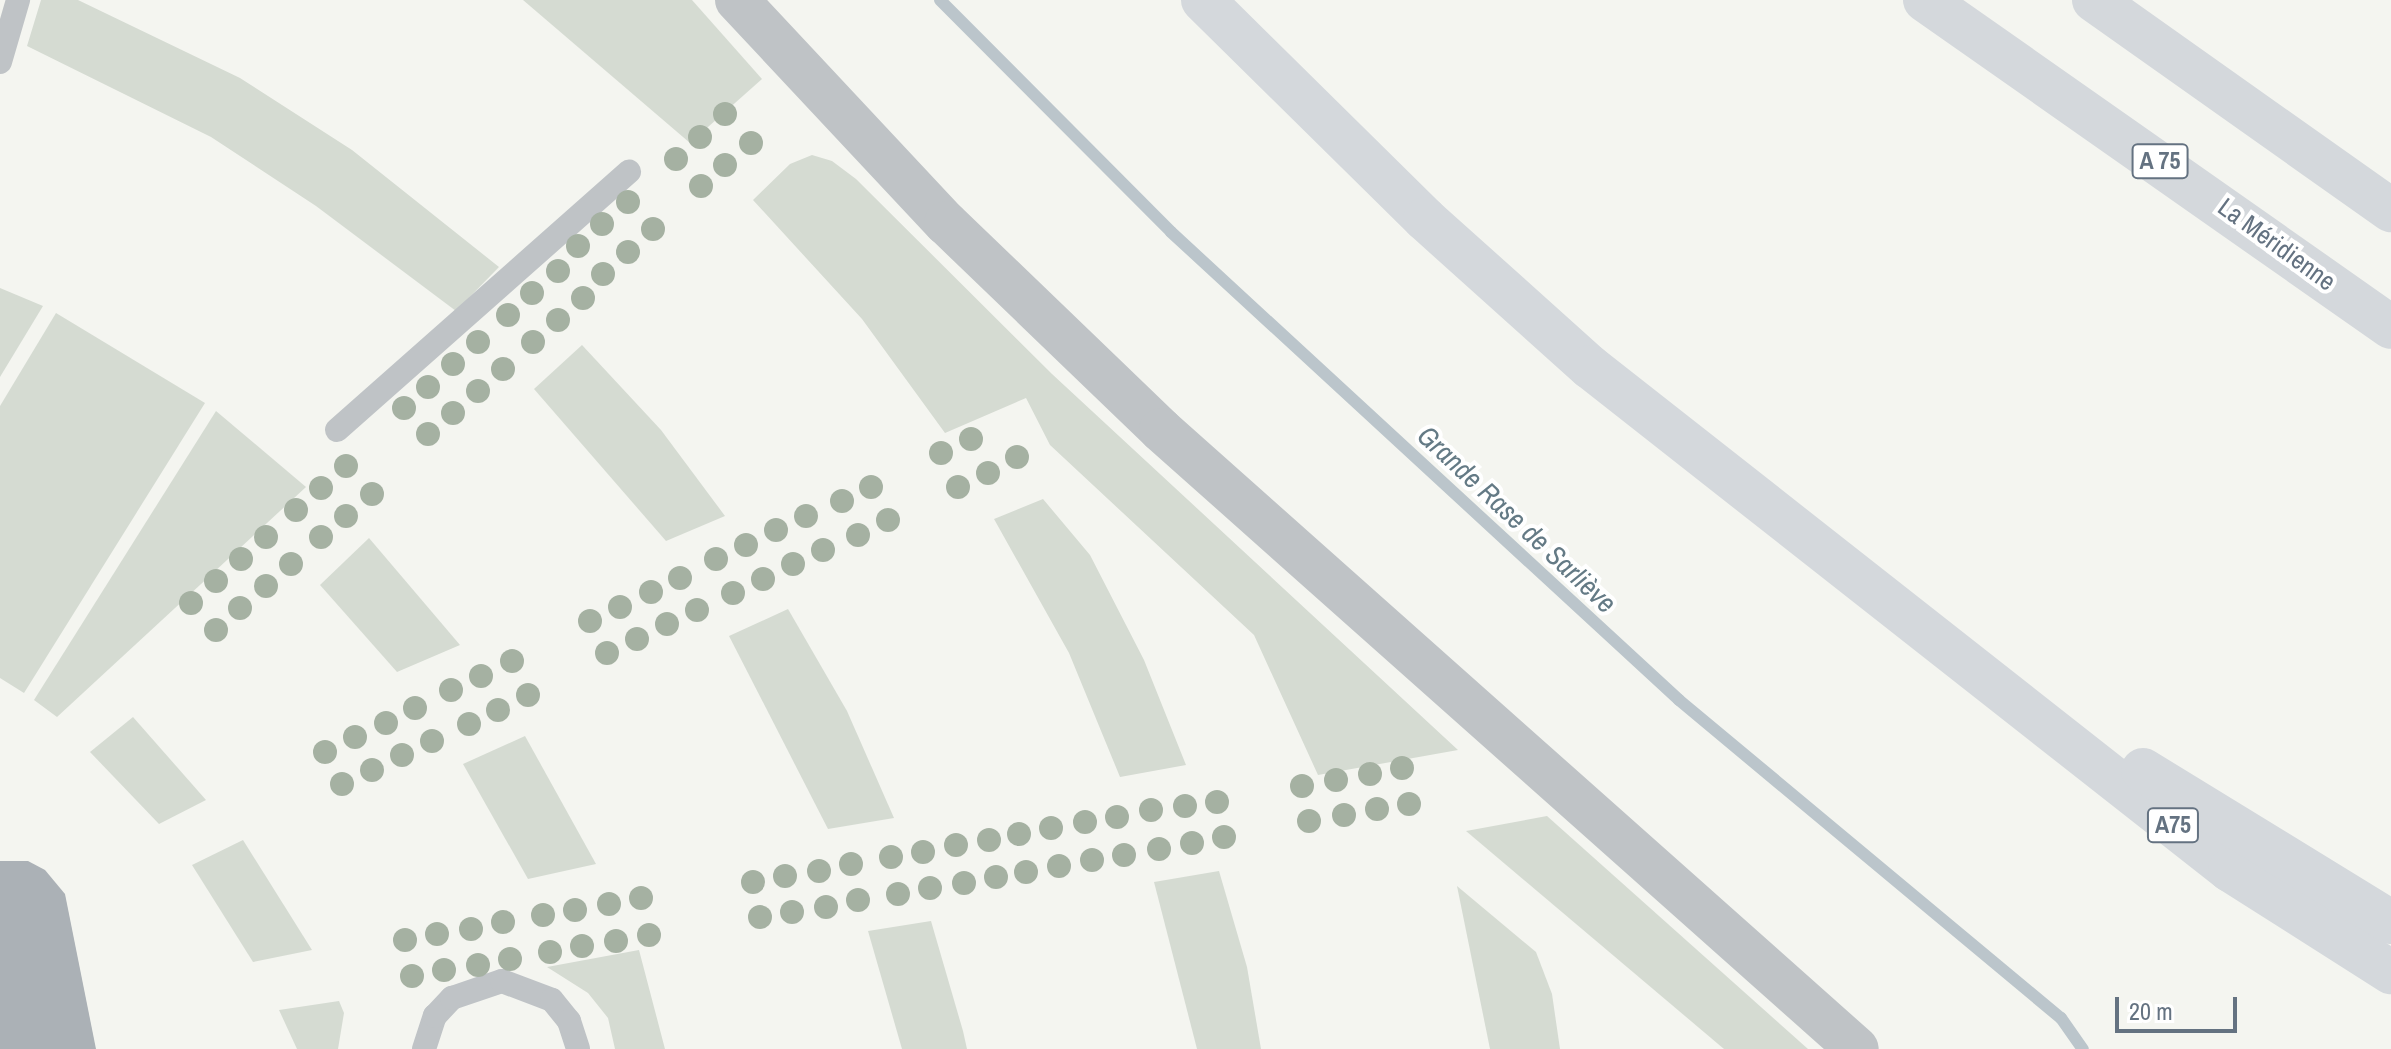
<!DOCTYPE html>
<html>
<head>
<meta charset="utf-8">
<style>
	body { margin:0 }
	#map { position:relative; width:2391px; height:1049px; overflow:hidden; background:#f4f5f0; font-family:"Archivo Narrow",sans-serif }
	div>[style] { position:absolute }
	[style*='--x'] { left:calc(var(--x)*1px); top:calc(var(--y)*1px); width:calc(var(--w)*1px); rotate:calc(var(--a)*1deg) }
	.green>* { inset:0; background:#d5dbd2 }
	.stream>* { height:12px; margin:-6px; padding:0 6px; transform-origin:6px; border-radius:6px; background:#bbc5cb }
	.building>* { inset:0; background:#abb1b6 }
	.service>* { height:24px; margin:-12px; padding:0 12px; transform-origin:12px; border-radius:12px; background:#bfc3c6 }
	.minor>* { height:44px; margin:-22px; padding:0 22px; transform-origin:22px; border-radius:22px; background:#bfc3c6 }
	.motorway>* { height:44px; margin:-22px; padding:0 22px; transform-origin:22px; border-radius:22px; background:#d4d8dc }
	.trees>* { width:24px; height:24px; margin:-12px; border-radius:50%; background:#a5b1a2 }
	span { translate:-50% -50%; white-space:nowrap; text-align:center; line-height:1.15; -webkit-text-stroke:8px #fff; paint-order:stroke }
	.shield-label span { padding:2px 6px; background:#fff; border:2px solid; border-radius:6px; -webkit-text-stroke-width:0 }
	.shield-label { font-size:24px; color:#647281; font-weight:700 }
	.street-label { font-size:26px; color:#647281 }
	.water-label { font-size:28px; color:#647a85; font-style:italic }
	.scale { position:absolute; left:2115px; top:997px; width:122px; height:36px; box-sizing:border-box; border:4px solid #647281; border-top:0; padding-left:10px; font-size:24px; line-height:28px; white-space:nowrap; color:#647281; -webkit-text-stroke:6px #fff; paint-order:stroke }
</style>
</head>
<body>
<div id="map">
	<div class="green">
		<i style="clip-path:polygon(41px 0,78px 0,240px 78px,352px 150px,499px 267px,456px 311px,316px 206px,211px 137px,27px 46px)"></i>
		<i style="clip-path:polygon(523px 0,692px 0,762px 79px,690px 143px)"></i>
		<i style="clip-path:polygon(812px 155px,832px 161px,856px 179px,1052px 374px,1458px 750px,1318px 775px,1254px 635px,1050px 445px,1026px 398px,945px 433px,862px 319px,753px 200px,790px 164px)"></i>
		<i style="clip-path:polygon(0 288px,43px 306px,0 377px)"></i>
		<i style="clip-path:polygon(56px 313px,205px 403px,24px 693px,0 678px,0 406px)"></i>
		<i style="clip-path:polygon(582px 345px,661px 430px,725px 516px,666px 541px,534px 389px)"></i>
		<i style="clip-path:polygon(216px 411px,306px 487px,57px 717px,34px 700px)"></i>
		<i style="clip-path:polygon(1043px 499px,1090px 555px,1144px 660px,1186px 765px,1120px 777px,1069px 653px,994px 519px)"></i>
		<i style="clip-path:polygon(369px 538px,460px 645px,397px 672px,320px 585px)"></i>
		<i style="clip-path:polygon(788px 609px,847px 711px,894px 818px,828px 829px,729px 636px)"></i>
		<i style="clip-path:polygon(133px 717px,206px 800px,159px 824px,90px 752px)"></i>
		<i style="clip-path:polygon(525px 736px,596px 864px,528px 879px,463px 764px)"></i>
		<i style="clip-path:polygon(1547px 816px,1808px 1049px,1724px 1049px,1466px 831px)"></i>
		<i style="clip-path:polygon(243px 840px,312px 950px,253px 962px,192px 865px)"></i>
		<i style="clip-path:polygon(1219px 871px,1247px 967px,1261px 1049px,1197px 1049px,1154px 882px)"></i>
		<i style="clip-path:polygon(1457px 886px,1536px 952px,1552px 994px,1560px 1049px,1490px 1049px)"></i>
		<i style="clip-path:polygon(931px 921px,963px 1031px,967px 1049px,902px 1049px,868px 931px)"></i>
		<i style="clip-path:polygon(639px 950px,665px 1049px,615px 1049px,608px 1018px,588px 993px,547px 967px)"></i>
		<i style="clip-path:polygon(339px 1001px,344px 1013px,338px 1049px,297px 1049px,279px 1010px)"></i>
	</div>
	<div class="stream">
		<i style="--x:940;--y:0;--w:327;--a:45.1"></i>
		<i style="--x:1171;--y:232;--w:691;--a:42.65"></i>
		<i style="--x:1679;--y:700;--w:497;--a:39.8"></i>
		<i style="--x:2061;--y:1018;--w:38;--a:55"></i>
	</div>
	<div class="building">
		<i style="clip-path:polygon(0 861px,28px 861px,45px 870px,65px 894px,96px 1049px,0 1049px)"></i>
	</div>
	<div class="service">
		<i style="--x:0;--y:62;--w:65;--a:-73.8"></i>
		<i style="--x:337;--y:430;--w:390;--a:-41.5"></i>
		<i style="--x:424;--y:1049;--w:35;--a:-72"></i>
		<i style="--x:435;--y:1016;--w:25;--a:-47"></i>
		<i style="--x:452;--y:998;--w:53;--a:-18.8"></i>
		<i style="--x:502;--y:981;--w:53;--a:20.8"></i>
		<i style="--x:552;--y:1000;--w:27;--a:51"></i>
		<i style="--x:569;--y:1021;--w:29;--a:72"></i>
	</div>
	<div class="minor">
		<i style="--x:737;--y:0;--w:306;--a:46.9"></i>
		<i style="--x:946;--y:223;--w:298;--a:43.9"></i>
		<i style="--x:1161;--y:430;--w:931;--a:41.65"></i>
	</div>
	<div class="motorway">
		<i style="--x:1203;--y:0;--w:312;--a:44.6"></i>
		<i style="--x:1425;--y:219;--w:222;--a:41.9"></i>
		<i style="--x:1590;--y:367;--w:814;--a:38.17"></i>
		<i style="--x:2230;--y:870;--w:191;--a:32.4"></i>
		<i style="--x:1925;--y:0;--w:569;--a:35.06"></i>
		<i style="--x:2094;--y:0;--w:364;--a:35.3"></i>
		<i style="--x:2143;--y:770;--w:291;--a:31.5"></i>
	</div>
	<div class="trees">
		<i style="left:725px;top:114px"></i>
		<i style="left:700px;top:137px"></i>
		<i style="left:751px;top:143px"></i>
		<i style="left:676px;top:159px"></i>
		<i style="left:725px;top:165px"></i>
		<i style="left:701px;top:186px"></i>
		<i style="left:628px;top:202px"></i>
		<i style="left:602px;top:224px"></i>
		<i style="left:653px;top:229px"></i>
		<i style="left:578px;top:246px"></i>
		<i style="left:628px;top:252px"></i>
		<i style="left:558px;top:271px"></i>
		<i style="left:603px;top:274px"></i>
		<i style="left:532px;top:293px"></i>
		<i style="left:583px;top:298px"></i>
		<i style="left:508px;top:315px"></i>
		<i style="left:558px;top:320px"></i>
		<i style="left:478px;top:342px"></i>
		<i style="left:533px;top:342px"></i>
		<i style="left:453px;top:364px"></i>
		<i style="left:503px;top:369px"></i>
		<i style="left:428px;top:387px"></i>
		<i style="left:478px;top:391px"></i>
		<i style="left:404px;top:408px"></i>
		<i style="left:453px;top:413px"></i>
		<i style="left:428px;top:434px"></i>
		<i style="left:971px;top:439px"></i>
		<i style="left:941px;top:453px"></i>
		<i style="left:1017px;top:457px"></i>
		<i style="left:346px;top:466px"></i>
		<i style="left:988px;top:473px"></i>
		<i style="left:871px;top:487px"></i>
		<i style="left:958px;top:487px"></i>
		<i style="left:321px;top:488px"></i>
		<i style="left:372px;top:494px"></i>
		<i style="left:842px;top:501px"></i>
		<i style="left:296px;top:510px"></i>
		<i style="left:346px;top:516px"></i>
		<i style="left:806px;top:516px"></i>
		<i style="left:888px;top:520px"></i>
		<i style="left:776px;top:530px"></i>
		<i style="left:858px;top:535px"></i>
		<i style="left:266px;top:537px"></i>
		<i style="left:321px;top:537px"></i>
		<i style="left:746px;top:545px"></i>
		<i style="left:823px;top:550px"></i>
		<i style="left:241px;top:559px"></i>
		<i style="left:716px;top:559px"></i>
		<i style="left:291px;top:564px"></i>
		<i style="left:793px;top:564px"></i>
		<i style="left:680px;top:578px"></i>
		<i style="left:763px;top:579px"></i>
		<i style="left:216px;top:581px"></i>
		<i style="left:266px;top:586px"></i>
		<i style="left:651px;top:592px"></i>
		<i style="left:733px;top:593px"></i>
		<i style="left:191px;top:603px"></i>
		<i style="left:620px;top:607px"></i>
		<i style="left:240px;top:608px"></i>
		<i style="left:697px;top:610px"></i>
		<i style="left:590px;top:621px"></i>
		<i style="left:667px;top:624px"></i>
		<i style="left:216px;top:630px"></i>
		<i style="left:637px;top:639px"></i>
		<i style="left:607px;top:653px"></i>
		<i style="left:512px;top:661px"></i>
		<i style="left:481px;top:676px"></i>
		<i style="left:451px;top:690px"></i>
		<i style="left:528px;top:695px"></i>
		<i style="left:415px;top:708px"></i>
		<i style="left:498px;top:710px"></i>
		<i style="left:386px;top:723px"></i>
		<i style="left:469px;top:724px"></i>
		<i style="left:355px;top:737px"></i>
		<i style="left:432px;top:741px"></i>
		<i style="left:325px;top:752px"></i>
		<i style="left:402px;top:755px"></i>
		<i style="left:1402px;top:768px"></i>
		<i style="left:372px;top:770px"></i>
		<i style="left:1370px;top:774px"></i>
		<i style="left:1336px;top:780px"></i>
		<i style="left:342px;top:784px"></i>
		<i style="left:1302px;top:786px"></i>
		<i style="left:1217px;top:802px"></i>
		<i style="left:1409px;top:804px"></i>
		<i style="left:1185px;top:806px"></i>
		<i style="left:1377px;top:809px"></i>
		<i style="left:1151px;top:810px"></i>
		<i style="left:1344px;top:815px"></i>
		<i style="left:1117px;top:817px"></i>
		<i style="left:1309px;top:821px"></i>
		<i style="left:1085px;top:822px"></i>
		<i style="left:1051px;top:828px"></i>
		<i style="left:1019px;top:834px"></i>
		<i style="left:1224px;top:837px"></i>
		<i style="left:989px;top:840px"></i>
		<i style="left:1192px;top:843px"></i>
		<i style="left:956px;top:845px"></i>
		<i style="left:1159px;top:849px"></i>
		<i style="left:923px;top:852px"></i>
		<i style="left:1124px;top:855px"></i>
		<i style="left:891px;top:857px"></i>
		<i style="left:1092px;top:860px"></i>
		<i style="left:851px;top:864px"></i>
		<i style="left:1059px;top:866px"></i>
		<i style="left:819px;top:871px"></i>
		<i style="left:1026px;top:872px"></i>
		<i style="left:785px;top:876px"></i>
		<i style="left:996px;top:877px"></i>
		<i style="left:753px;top:882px"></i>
		<i style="left:964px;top:883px"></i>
		<i style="left:930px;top:888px"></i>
		<i style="left:898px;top:894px"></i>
		<i style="left:641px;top:898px"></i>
		<i style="left:858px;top:900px"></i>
		<i style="left:609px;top:904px"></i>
		<i style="left:826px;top:907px"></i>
		<i style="left:575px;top:910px"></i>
		<i style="left:792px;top:912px"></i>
		<i style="left:543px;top:915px"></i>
		<i style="left:760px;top:917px"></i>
		<i style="left:503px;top:922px"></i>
		<i style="left:471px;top:929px"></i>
		<i style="left:437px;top:934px"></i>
		<i style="left:649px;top:935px"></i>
		<i style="left:405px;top:940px"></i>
		<i style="left:616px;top:941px"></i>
		<i style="left:582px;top:946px"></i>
		<i style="left:550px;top:952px"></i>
		<i style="left:510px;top:959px"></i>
		<i style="left:478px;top:965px"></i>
		<i style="left:444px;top:970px"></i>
		<i style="left:412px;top:976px"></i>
	</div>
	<div class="shield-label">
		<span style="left:2160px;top:161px">A 75</span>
		<span style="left:2173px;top:825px">A75</span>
	</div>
	<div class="street-label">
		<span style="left:2277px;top:244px;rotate:36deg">La Méridienne</span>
	</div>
	<div class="water-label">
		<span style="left:1517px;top:519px;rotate:43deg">Grande Rase de Sarliève</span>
	</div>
	<div class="scale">20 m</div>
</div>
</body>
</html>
